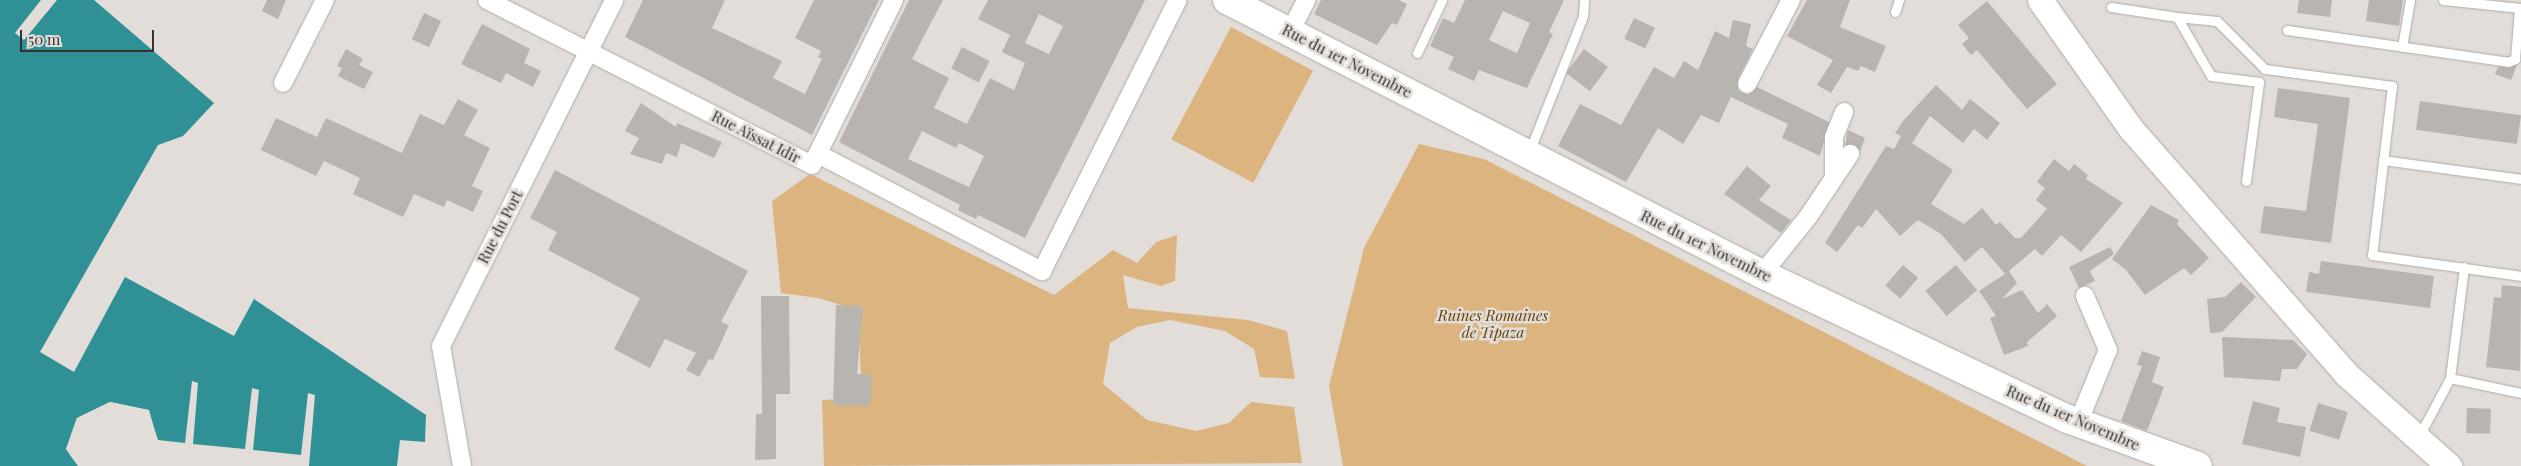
<!DOCTYPE html>
<html>
<head>
<meta charset="utf-8">
<style>
	body { margin:0 }
	#map { position:relative; width:2521px; height:466px; overflow:hidden; background:#e2ddd8; font-family:"Playfair Display",serif }
	div>[style] { position:absolute }
	[style*='--x'] { left:calc(var(--x)*1px); top:calc(var(--y)*1px); width:calc(var(--w)*1px); rotate:calc(var(--a)*1deg) }
	.green>* { inset:0; background:#dcb47f; transform-origin:0 0 }
	.water>* { inset:0; background:#2f9096 }
	.pier>* { inset:0; background:#e2ddd8 }
	.building>* { inset:0; background:#b8b4af; transform-origin:0 0 }
	.roads { filter:drop-shadow(0 0 1px #b0aba6) drop-shadow(0 0 1px #b0aba6) }
	.lane>* { height:9px; margin:-4.5px; padding:0 4.5px; transform-origin:4.5px; border-radius:4.5px; background:#fff }
	.street>* { height:18px; margin:-9px; padding:0 9px; transform-origin:9px; border-radius:9px; background:#fff }
	.secondary>* { height:25px; margin:-12.5px; padding:0 12.5px; transform-origin:12.5px; border-radius:12.5px; background:#fff }
	.primary>* { height:28px; margin:-14px; padding:0 14px; transform-origin:14px; border-radius:14px; background:#fff }
	span { translate:-50% -50%; white-space:nowrap; text-align:center; line-height:1.15; -webkit-text-stroke:5px #e2ddd8; paint-order:stroke }
	.street-label { font-size:15px; color:#343230 }
	.park-label { font-size:15px; color:#634002; font-style:italic }
	.scale { position:absolute; left:20px; top:30px; width:134px; height:22px; box-sizing:border-box; border:2px solid #343230; border-top:0; padding-left:6px; font-size:15px; line-height:18px; white-space:nowrap; color:#343230; -webkit-text-stroke:4px #e2ddd8; paint-order:stroke }
</style>
</head>
<body>
<div id="map">
	<div class="green">
		<i style="left:1231px;top:27px;width:93px;height:127px;rotate:28deg"></i>
		<i style="clip-path:polygon(1419px 144px,1484px 159px,2087px 466px,1343px 466px,1329px 386px,1364px 248px)"></i>
		<i style="clip-path:polygon(810px 174px,1054px 295px,1113px 250px,1137px 263px,1156px 242px,1177px 235px,1175px 281px,1161px 286px,1123px 275px,1128px 308px,1248px 320px,1287px 331px,1295px 379px,1260px 377px,1254px 349px,1225px 331px,1170px 320px,1137px 327px,1110px 343px,1103px 384px,1147px 420px,1196px 431px,1229px 423px,1251px 402px,1294px 407px,1302px 463px,824px 466px,822px 400px,862px 398px,858px 310px,818px 298px,781px 293px,772px 201px)"></i>
	</div>
	<div class="water">
		<i style="clip-path:polygon(0 0,41px 0,15px 33px,24px 40px,57px 0,94px 0,214px 103px,183px 136px,158px 145px,40px 352px,74px 372px,125px 277px,234px 336px,254px 299px,426px 415px,425px 442px,400px 440px,397px 466px,309px 466px,315px 395px,308px 393px,301px 455px,253px 450px,259px 390px,252px 388px,245px 449px,193px 444px,198px 383px,192px 381px,185px 443px,158px 440px,148px 410px,110px 402px,77px 418px,66px 449px,78px 466px,0 466px)"></i>
	</div>
	<div class="pier">
		<i style="clip-path:polygon(110px 402px,149px 410px,158px 442px,147px 412px,110px 405px,79px 420px,69px 448px,78px 466px,66px 449px,77px 418px)"></i>
	</div>
	<div class="building">
		<i style="clip-path:polygon(267px 0,286px 0,278px 19px,262px 11px)"></i>
		<i style="clip-path:polygon(643px 0,725px 0,712px 28px,782px 61px,773px 78px,805px 94px,822px 59px,818px 57px,821px 51px,795px 38px,814px 0,879px 0,812px 135px,625px 37px)"></i>
		<i style="clip-path:polygon(evenodd,909px 0,943px 0,912px 59px,949px 78px,934px 108px,967px 124px,990px 78px,1014px 90px,1025px 63px,1002px 52px,1010px 35px,978px 19px,988px 0,1145px 0,1025px 238px,978px 215px,976px 219px,958px 210px,960px 205px,839px 142px,909px 0,1039px 14px,1063px 26px,1049px 54px,1025px 43px,1039px 14px,909px 0,922px 131px,956px 148px,959px 143px,984px 156px,969px 187px,908px 159px,922px 131px)"></i>
		<i style="clip-path:polygon(1321px 0,1399px 0,1407px 4px,1397px 25px,1392px 23px,1377px 45px,1314px 14px)"></i>
		<i style="clip-path:polygon(evenodd,1465px 0,1564px 0,1549px 32px,1553px 34px,1527px 88px,1479px 70px,1474px 81px,1448px 69px,1454px 57px,1430px 46px,1443px 18px,1454px 23px,1465px 0,1503px 11px,1530px 23px,1517px 53px,1489px 40px,1503px 11px)"></i>
		<i style="clip-path:polygon(1807px 0,1850px 0,1840px 27px,1886px 46px,1875px 72px,1861px 66px,1858px 71px,1847px 67px,1831px 93px,1817px 85px,1833px 60px,1787px 36px)"></i>
		<i style="clip-path:polygon(2299px 0,2332px 0,2330px 17px,2297px 13px)"></i>
		<i style="clip-path:polygon(2369px 0,2403px 0,2399px 26px,2366px 21px)"></i>
		<i style="clip-path:polygon(1987px 1px,2057px 84px,2027px 109px,1977px 50px,1971px 55px,1962px 44px,1969px 38px,1958px 25px)"></i>
		<i style="left:424px;top:13px;width:19px;height:29px;rotate:25deg"></i>
		<i style="left:1634px;top:18px;width:23px;height:23px;rotate:25deg"></i>
		<i style="clip-path:polygon(1733px 20px,1751px 24px,1746px 46px,1753px 49px,1738px 79px,1738px 90px,1748px 95px,1757px 87px,1829px 122px,1820px 156px,1782px 138px,1788px 124px,1731px 97px,1719px 123px,1701px 115px,1683px 144px,1658px 128px,1626px 182px,1558px 146px,1580px 104px,1621px 125px,1654px 67px,1674px 78px,1684px 61px,1698px 70px,1715px 31px,1729px 38px)"></i>
		<i style="clip-path:polygon(482px 24px,530px 49px,524px 63px,541px 71px,533px 87px,506px 73px,501px 83px,461px 64px)"></i>
		<i style="left:962px;top:47px;width:31px;height:24px;rotate:27deg"></i>
		<i style="clip-path:polygon(346px 49px,363px 59px,359px 65px,373px 72px,364px 89px,338px 76px,342px 68px,337px 66px)"></i>
		<i style="left:1584px;top:49px;width:30px;height:30px;rotate:37deg"></i>
		<i style="clip-path:polygon(2517px 65px,2511px 80px,2495px 74px,2498px 67px)"></i>
		<i style="clip-path:polygon(1936px 85px,1962px 110px,1970px 99px,2000px 123px,1987px 140px,1974px 129px,1963px 143px,1930px 116px,1912px 143px,1953px 170px,1931px 204px,1964px 224px,1982px 208px,1996px 225px,2000px 222px,2015px 238px,2021px 238px,2047px 209px,2036px 200px,2045px 188px,2037px 182px,2054px 159px,2069px 171px,2074px 164px,2088px 175px,2086px 179px,2123px 203px,2081px 252px,2061px 235px,2042px 256px,2035px 249px,2009px 271px,2017px 283px,2002px 299px,2022px 290px,2038px 313px,2047px 304px,2057px 316px,2027px 342px,2028px 346px,2004px 355px,1990px 318px,1996px 316px,1979px 291px,2005px 274px,1982px 247px,1965px 262px,1941px 234px,1918px 220px,1900px 236px,1876px 209px,1862px 228px,1858px 225px,1837px 252px,1825px 243px,1886px 146px,1894px 149px,1901px 136px,1895px 133px,1903px 121px)"></i>
		<i style="clip-path:polygon(2278px 88px,2350px 98px,2331px 243px,2260px 233px,2264px 206px,2306px 211px,2318px 124px,2274px 117px)"></i>
		<i style="clip-path:polygon(458px 99px,478px 110px,464px 135px,490px 148px,472px 186px,483px 191px,473px 212px,447px 200px,444px 207px,414px 194px,403px 217px,353px 194px,360px 178px,324px 161px,316px 176px,261px 150px,276px 118px,317px 137px,326px 118px,402px 153px,420px 114px,444px 125px)"></i>
		<i style="left:2420px;top:101px;width:102px;height:29px;rotate:8deg"></i>
		<i style="clip-path:polygon(641px 103px,676px 127px,677px 123px,722px 142px,714px 158px,681px 143px,677px 157px,666px 153px,662px 164px,630px 154px,639px 138px,625px 131px)"></i>
		<i style="clip-path:polygon(1848px 130px,1865px 138px,1860px 151px,1855px 145px,1845px 145px)"></i>
		<i style="clip-path:polygon(1747px 166px,1771px 186px,1759px 200px,1791px 220px,1781px 233px,1724px 194px)"></i>
		<i style="clip-path:polygon(555px 170px,748px 271px,721px 322px,729px 325px,713px 360px,709px 359px,699px 377px,686px 370px,696px 353px,665px 339px,650px 368px,614px 349px,640px 298px,548px 250px,557px 232px,530px 218px)"></i>
		<i style="clip-path:polygon(2151px 205px,2179px 220px,2177px 224px,2209px 258px,2191px 275px,2184px 268px,2145px 295px,2126px 270px,2112px 259px)"></i>
		<i style="clip-path:polygon(2110px 247px,2114px 254px,2090px 271px,2095px 281px,2079px 288px,2069px 267px)"></i>
		<i style="clip-path:polygon(2321px 261px,2434px 276px,2430px 308px,2306px 292px,2309px 272px,2319px 274px)"></i>
		<i style="left:1903px;top:265px;width:20px;height:27px;rotate:41deg"></i>
		<i style="left:1956px;top:265px;width:33px;height:40px;rotate:50deg"></i>
		<i style="clip-path:polygon(2241px 282px,2256px 297px,2222px 332px,2210px 333px,2207px 299px,2225px 297px)"></i>
		<i style="clip-path:polygon(2502px 285px,2521px 287px,2520px 371px,2486px 367px,2494px 297px,2501px 298px)"></i>
		<i style="clip-path:polygon(761px 296px,789px 296px,790px 394px,776px 394px,776px 459px,755px 460px,756px 414px,762px 414px)"></i>
		<i style="clip-path:polygon(836px 305px,863px 306px,857px 374px,872px 375px,870px 406px,833px 405px)"></i>
		<i style="clip-path:polygon(2222px 337px,2293px 340px,2307px 354px,2297px 369px,2282px 369px,2280px 381px,2224px 377px)"></i>
		<i style="clip-path:polygon(2142px 351px,2160px 357px,2152px 382px,2164px 387px,2147px 431px,2121px 421px,2142px 366px,2137px 365px)"></i>
		<i style="clip-path:polygon(2253px 401px,2280px 408px,2277px 422px,2306px 427px,2300px 457px,2242px 444px)"></i>
		<i style="left:2318px;top:403px;width:31px;height:29px;rotate:17deg"></i>
		<i style="left:2467px;top:408px;width:24px;height:25px;rotate:2deg"></i>
	</div>
	<div class="roads">
		<div class="lane">
			<i style="--x:2443;--y:0;--w:78;--a:5.9"></i>
			<i style="--x:2111;--y:7;--w:67;--a:8.6"></i>
			<i style="--x:1895;--y:12;--w:13;--a:-72"></i>
			<i style="--x:2287;--y:30;--w:223;--a:8.2"></i>
			<i style="--x:2508;--y:62;--w:8;--a:-23"></i>
			<i style="--x:2515;--y:59;--w:51;--a:-85.5"></i>
			<i style="--x:2402;--y:47;--w:48;--a:-80.3"></i>
			<i style="--x:1417;--y:53;--w:59;--a:-64.7"></i>
			<i style="--x:1529;--y:152;--w:146;--a:-68.3"></i>
			<i style="--x:1583;--y:16;--w:16;--a:-86"></i>
			<i style="--x:2383;--y:160;--w:139;--a:7.8"></i>
			<i style="--x:2246;--y:181;--w:100;--a:-82.5"></i>
			<i style="--x:2259;--y:82;--w:48;--a:-172.9"></i>
			<i style="--x:2211;--y:76;--w:68;--a:-120"></i>
			<i style="--x:2177;--y:17;--w:40;--a:5.7"></i>
			<i style="--x:2217;--y:21;--w:68;--a:45"></i>
			<i style="--x:2265;--y:69;--w:128;--a:7.6"></i>
			<i style="--x:2392;--y:86;--w:170;--a:96.7"></i>
			<i style="--x:2372;--y:255;--w:150;--a:8"></i>
			<i style="--x:2450;--y:378;--w:73;--a:11.9"></i>
			<i style="--x:2419;--y:436;--w:66;--a:-61.9"></i>
			<i style="--x:2450;--y:378;--w:112;--a:-82.8"></i>
		</div>
		<div class="street">
			<i style="--x:487;--y:0;--w:364;--a:26.9"></i>
			<i style="--x:812;--y:165;--w:184;--a:-63.6"></i>
			<i style="--x:1290;--y:32;--w:36;--a:-63"></i>
			<i style="--x:283;--y:83;--w:93;--a:-63.2"></i>
			<i style="--x:1747;--y:84;--w:95;--a:-62.4"></i>
			<i style="--x:818;--y:154;--w:253;--a:27.6"></i>
			<i style="--x:1042;--y:271;--w:303;--a:-63.4"></i>
			<i style="--x:1834;--y:177;--w:40;--a:-90"></i>
			<i style="--x:1834;--y:137;--w:27;--a:-68"></i>
			<i style="--x:1762;--y:274;--w:73;--a:-51.1"></i>
			<i style="--x:1808;--y:217;--w:76;--a:-56.3"></i>
			<i style="--x:2078;--y:423;--w:79;--a:-67.7"></i>
			<i style="--x:2108;--y:350;--w:59;--a:-113.1"></i>
			<i style="--x:462;--y:466;--w:122;--a:-99.9"></i>
			<i style="--x:441;--y:346;--w:387;--a:-63.4"></i>
		</div>
		<div class="secondary">
			<i style="--x:2040;--y:0;--w:158;--a:54.8"></i>
			<i style="--x:2131;--y:129;--w:325;--a:48.7"></i>
			<i style="--x:2345;--y:373;--w:140;--a:41.8"></i>
		</div>
		<div class="primary">
			<i style="--x:1227;--y:0;--w:601;--a:27.12"></i>
			<i style="--x:1762;--y:274;--w:339;--a:25.4"></i>
			<i style="--x:2068;--y:419;--w:138;--a:19.9"></i>
		</div>
	</div>
	<div class="street-label">
		<span style="left:1347px;top:61px;rotate:27deg">Rue du 1er Novembre</span>
		<span style="left:756px;top:137px;rotate:27deg">Rue Aïssat Idir</span>
		<span style="left:500px;top:227px;rotate:-63deg">Rue du Port</span>
		<span style="left:1706px;top:246px;rotate:26deg">Rue du 1er Novembre</span>
		<span style="left:2073px;top:418px;rotate:23deg">Rue du 1er Novembre</span>
	</div>
	<div class="park-label">
		<span style="left:1493px;top:324px">Ruines Romaines<br>de Tipaza</span>
	</div>
	<div class="scale">50 m</div>
</div>
</body>
</html>
